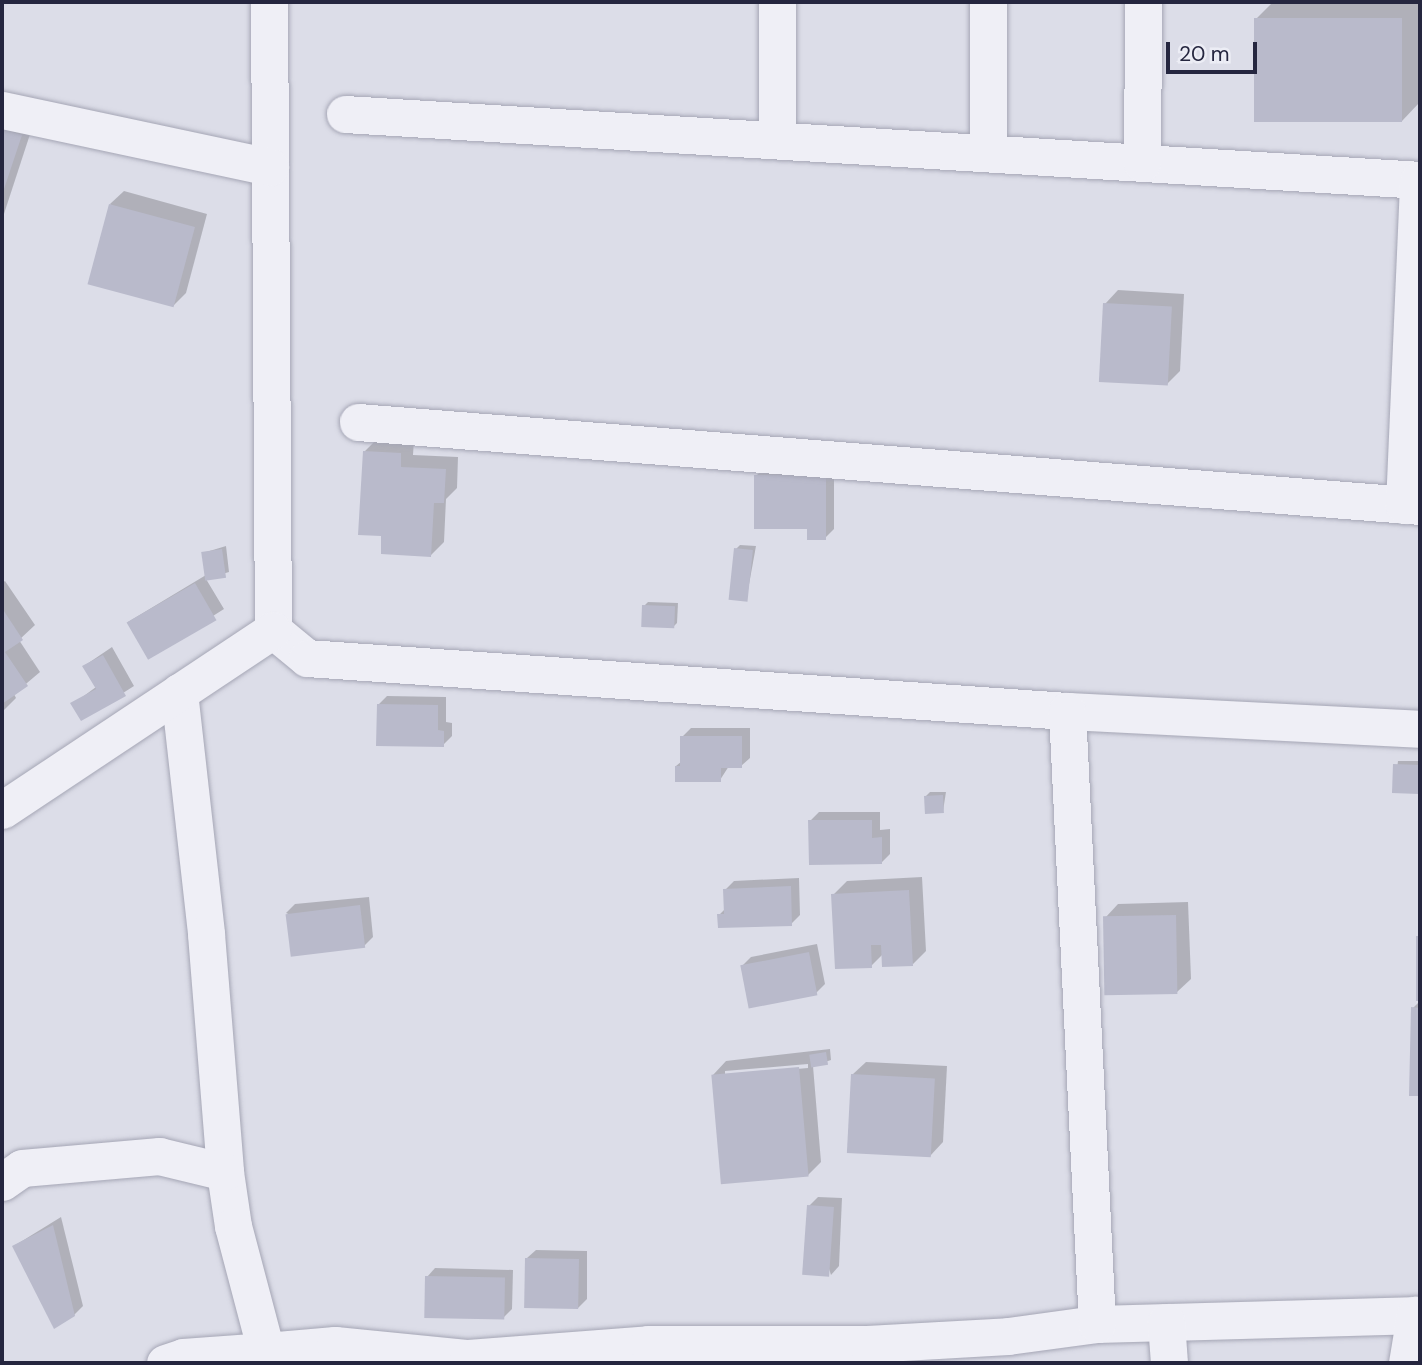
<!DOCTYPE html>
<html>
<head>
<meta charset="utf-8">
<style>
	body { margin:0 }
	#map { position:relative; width:1422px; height:1365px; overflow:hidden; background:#dcdde8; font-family:"DM Sans",sans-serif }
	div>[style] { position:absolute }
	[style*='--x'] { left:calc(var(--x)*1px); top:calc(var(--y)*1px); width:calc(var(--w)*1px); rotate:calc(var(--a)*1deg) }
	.shadow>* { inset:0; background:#0003 }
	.building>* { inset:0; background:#b9bacb; transform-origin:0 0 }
	.roads { filter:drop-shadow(0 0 2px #a5a6b5) drop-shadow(0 0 2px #a5a6b5) }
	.minor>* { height:37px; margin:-18.5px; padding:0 18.5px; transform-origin:18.5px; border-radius:18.5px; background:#efeff6 }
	span { translate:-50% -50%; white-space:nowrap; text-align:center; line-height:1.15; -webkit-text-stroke:6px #ecedf5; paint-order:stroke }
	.frame { position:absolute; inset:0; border:4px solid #25263f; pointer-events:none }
	.scale { position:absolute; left:1166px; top:42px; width:91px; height:32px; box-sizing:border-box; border:4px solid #25263f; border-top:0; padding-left:9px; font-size:21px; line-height:24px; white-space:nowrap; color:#25263f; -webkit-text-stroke:5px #ecedf5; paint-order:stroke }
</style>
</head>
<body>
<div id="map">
	<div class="shadow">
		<i style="clip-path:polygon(1273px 2px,1419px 2px,1419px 103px,1402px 121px,1256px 19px)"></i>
		<i style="clip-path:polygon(34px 122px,2px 220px,2px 127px)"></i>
		<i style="clip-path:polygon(124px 191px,207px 214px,186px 293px,173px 306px,110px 204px)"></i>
		<i style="clip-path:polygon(1118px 290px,1184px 294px,1180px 371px,1167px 384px,1105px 304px)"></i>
		<i style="clip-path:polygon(378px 438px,414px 440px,413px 455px,458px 457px,457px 488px,446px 499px,444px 542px,431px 555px,383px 535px,364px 452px)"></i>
		<i style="clip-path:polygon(765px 467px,834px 467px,834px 529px,825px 538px,756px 476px)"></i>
		<i style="clip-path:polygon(740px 545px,756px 546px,746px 601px,736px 549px)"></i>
		<i style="clip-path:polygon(226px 546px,229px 572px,206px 579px,224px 609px,148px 657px,128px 622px,206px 575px,203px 553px)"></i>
		<i style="clip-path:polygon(5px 581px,35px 625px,19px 640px,40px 672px,14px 694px,16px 698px,2px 712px,2px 583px)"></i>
		<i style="clip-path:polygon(648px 602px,678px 603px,677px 623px,673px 627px,644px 606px)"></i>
		<i style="clip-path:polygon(112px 647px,134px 686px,82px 719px,73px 704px,96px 687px,84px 666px)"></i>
		<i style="clip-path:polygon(387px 696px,446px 697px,446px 722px,452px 723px,452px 736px,443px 745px,378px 705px)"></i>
		<i style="clip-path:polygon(691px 728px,750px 728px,750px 758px,741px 766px,729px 766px,720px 780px,676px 766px,682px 761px,682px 737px)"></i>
		<i style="clip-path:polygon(1398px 761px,1420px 761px,1420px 792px,1394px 791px)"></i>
		<i style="clip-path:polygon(930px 792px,946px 792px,943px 811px,926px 796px)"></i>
		<i style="clip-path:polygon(819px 812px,880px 812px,880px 830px,890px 829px,890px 854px,881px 863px,810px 821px)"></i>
		<i style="clip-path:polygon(922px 877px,926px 951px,913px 964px,883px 954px,871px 966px,833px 895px,847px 881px)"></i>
		<i style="clip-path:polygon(799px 878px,800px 915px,791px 924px,719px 915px,726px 908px,725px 890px,734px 881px)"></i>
		<i style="clip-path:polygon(369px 897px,373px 937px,364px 946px,286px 913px,295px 904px)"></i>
		<i style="clip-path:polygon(1188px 902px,1191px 979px,1177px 992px,1105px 918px,1118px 904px)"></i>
		<i style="clip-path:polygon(817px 944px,825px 984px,816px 993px,742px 966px,751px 957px)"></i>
		<i style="clip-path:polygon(1420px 1001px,1420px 1094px,1411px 1094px,1413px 1008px)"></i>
		<i style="clip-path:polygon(evenodd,830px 1049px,831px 1060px,813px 1066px,821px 1162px,808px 1175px,713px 1075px,726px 1061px,830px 1049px,808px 1064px,808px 1068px,725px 1075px,725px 1071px,808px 1064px)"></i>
		<i style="clip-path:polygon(866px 1062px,947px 1066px,943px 1142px,930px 1156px,852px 1075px)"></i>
		<i style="clip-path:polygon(818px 1197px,842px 1198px,839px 1266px,831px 1275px,809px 1206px)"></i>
		<i style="clip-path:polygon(61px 1217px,83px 1306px,74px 1315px,14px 1246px)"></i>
		<i style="clip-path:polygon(536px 1250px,587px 1251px,587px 1299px,578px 1308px,527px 1258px)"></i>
		<i style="clip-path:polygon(435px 1268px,513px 1270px,512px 1309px,503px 1318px,427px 1277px)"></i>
	</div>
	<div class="building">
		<i style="left:1254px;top:18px;width:148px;height:104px"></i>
		<i style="clip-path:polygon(2px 129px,22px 135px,2px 195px)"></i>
		<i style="left:109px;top:204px;width:89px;height:83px;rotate:15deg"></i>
		<i style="left:1103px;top:303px;width:69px;height:79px;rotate:3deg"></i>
		<i style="clip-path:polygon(363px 451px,401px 453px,401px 467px,446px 469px,444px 503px,434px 503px,431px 557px,381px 554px,381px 536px,358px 535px)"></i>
		<i style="clip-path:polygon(754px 475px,826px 475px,826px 540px,807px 540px,807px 529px,754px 529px)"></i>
		<i style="left:734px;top:548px;width:19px;height:52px;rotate:6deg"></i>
		<i style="left:222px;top:549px;width:29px;height:21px;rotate:82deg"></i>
		<i style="left:195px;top:583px;width:43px;height:79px;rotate:60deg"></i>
		<i style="left:642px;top:605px;width:33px;height:22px;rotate:2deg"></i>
		<i style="clip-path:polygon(2px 608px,23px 640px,5px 652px,28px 686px,2px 704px)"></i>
		<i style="clip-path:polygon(103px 655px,126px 696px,81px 721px,70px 703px,96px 689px,82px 666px)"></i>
		<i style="clip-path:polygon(377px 704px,438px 705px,438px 730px,444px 731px,444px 747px,376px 746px)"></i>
		<i style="clip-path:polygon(680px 736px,742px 736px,742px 768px,721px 768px,721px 782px,675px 782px,675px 766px,680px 766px)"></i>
		<i style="left:1393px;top:764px;width:27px;height:29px;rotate:2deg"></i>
		<i style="left:943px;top:795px;width:18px;height:19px;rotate:87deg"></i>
		<i style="clip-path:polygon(808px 820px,872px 820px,872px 838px,882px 837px,882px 864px,809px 865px)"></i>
		<i style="clip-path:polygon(791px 886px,792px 926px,718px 928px,717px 914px,724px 914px,723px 889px)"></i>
		<i style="clip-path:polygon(909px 890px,913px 966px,882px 967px,881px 945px,871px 945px,872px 968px,835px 969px,831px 894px)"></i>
		<i style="left:360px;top:905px;width:43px;height:75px;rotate:83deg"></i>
		<i style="left:1176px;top:915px;width:79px;height:73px;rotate:89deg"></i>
		<i style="left:1416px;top:936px;width:4px;height:65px"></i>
		<i style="left:809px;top:952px;width:44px;height:70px;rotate:79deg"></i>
		<i style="clip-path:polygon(1411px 1007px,1420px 1008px,1420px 1096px,1409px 1096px)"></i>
		<i style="left:826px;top:1052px;width:13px;height:17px;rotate:81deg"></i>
		<i style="left:799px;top:1067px;width:110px;height:88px;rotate:85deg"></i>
		<i style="left:851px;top:1074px;width:84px;height:79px;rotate:3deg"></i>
		<i style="left:807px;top:1205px;width:27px;height:70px;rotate:4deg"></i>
		<i style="clip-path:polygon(53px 1225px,75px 1316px,54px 1329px,12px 1246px)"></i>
		<i style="left:525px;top:1258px;width:54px;height:50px;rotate:1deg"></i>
		<i style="left:425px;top:1276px;width:80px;height:42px;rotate:1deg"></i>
	</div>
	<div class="roads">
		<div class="minor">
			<i style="--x:269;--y:2;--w:628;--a:89.64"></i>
			<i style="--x:273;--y:630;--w:44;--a:39.5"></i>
			<i style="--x:307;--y:658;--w:762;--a:3.99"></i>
			<i style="--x:1067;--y:711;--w:353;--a:2.9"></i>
			<i style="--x:2;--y:110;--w:274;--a:12"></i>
			<i style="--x:345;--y:114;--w:1077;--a:3.51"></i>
			<i style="--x:777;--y:140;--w:138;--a:-90"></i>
			<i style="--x:988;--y:153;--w:151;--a:-90"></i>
			<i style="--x:1142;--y:163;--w:161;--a:-89.6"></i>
			<i style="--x:358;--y:422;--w:1065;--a:4.52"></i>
			<i style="--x:1404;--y:505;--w:325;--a:-87.5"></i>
			<i style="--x:179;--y:692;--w:244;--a:83.6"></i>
			<i style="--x:206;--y:934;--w:239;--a:85.4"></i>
			<i style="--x:225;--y:1172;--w:55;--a:81.6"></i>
			<i style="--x:233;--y:1226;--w:129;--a:75.2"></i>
			<i style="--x:266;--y:1351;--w:69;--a:-5"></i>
			<i style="--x:335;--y:1345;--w:134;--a:5.6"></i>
			<i style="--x:468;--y:1358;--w:181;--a:-4.4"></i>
			<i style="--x:648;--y:1344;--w:219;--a:0"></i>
			<i style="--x:867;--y:1344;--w:141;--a:-3.2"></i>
			<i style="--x:1008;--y:1336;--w:90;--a:-7.7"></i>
			<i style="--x:1097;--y:1324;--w:323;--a:-1.6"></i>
			<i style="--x:1067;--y:711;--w:614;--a:87.2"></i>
			<i style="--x:2;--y:810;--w:325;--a:-33.6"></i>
			<i style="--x:2;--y:1182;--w:24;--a:-35"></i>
			<i style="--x:22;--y:1168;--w:138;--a:-5"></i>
			<i style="--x:159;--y:1156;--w:68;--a:13.6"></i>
			<i style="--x:1166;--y:1322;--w:41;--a:85.8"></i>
			<i style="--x:165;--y:1363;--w:19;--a:-18"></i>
			<i style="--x:183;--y:1357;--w:83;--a:-4.1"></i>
			<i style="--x:1407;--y:1363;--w:49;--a:-80.5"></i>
		</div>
	</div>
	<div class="frame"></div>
	<div class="scale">20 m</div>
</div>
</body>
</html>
